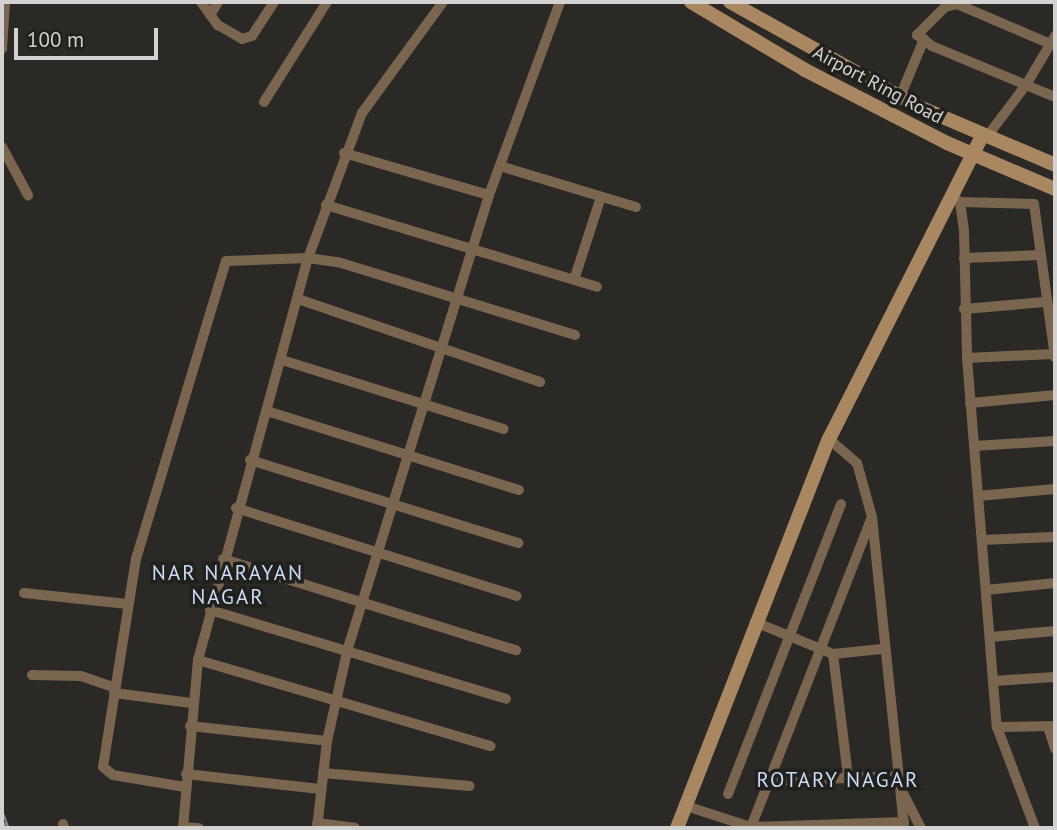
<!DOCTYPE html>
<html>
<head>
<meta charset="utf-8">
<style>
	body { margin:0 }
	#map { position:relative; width:1057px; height:830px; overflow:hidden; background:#2a2926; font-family:"PT Sans",sans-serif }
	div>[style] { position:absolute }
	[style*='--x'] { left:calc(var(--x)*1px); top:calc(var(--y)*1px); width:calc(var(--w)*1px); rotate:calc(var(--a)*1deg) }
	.street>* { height:10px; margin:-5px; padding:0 5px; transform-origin:5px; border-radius:5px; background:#7a654e }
	.secondary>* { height:14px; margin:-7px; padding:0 7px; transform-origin:7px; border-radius:7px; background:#a88761 }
	.rail>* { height:5px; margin-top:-2.5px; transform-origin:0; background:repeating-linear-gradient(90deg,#20201c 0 8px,#8b8a88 0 16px); box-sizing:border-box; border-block:2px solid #8b8a88 }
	span { translate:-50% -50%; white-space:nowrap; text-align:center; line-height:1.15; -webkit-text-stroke:7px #20201c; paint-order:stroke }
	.street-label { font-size:19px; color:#d3d2d0 }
	.neighbourhood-label { font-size:21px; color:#cadbf5; letter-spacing:2px }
	.frame { position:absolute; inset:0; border:4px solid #d3d2d0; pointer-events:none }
	.scale { position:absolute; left:14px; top:28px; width:144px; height:32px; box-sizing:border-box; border:4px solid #d3d2d0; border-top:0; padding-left:9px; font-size:21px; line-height:24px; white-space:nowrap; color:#d3d2d0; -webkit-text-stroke:5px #20201c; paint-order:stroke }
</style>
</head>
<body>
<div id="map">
	<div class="street">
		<i style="--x:201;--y:2;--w:29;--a:54"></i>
		<i style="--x:218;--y:25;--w:28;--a:30"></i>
		<i style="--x:242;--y:39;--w:10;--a:-17"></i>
		<i style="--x:252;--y:36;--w:40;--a:-57.1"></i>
		<i style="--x:210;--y:15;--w:15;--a:-58"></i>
		<i style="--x:1055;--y:46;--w:107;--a:-156.8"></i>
		<i style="--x:957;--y:4;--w:12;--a:166"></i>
		<i style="--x:945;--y:7;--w:40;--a:135"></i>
		<i style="--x:917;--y:35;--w:19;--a:36"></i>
		<i style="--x:932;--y:46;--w:133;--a:22.5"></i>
		<i style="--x:2;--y:49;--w:47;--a:-86.3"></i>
		<i style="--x:900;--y:97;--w:63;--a:-67.5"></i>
		<i style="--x:264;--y:102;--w:118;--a:-57.8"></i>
		<i style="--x:986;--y:138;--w:66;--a:-53"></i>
		<i style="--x:1026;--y:85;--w:57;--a:-59.4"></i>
		<i style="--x:2;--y:147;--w:55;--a:61.6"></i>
		<i style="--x:344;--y:153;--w:151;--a:16.2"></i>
		<i style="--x:500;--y:166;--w:142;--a:16.8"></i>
		<i style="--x:953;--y:197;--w:9;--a:36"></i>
		<i style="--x:960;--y:202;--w:29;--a:82"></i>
		<i style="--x:964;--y:231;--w:127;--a:88.6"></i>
		<i style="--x:967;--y:358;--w:370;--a:85.4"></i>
		<i style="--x:997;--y:727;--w:108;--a:69.4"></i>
		<i style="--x:960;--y:202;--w:74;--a:1.5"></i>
		<i style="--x:1034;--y:204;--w:155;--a:82.2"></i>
		<i style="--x:326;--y:205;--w:283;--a:16.8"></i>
		<i style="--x:964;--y:258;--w:77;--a:-2.2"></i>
		<i style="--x:574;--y:280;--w:87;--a:-72"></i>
		<i style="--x:298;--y:299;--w:256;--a:18.9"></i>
		<i style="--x:964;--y:309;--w:81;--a:-4.9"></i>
		<i style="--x:967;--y:358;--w:86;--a:-2.7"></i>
		<i style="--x:282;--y:360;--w:232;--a:17.3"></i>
		<i style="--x:970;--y:403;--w:85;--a:-5.4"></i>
		<i style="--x:267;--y:411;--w:264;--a:17.4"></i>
		<i style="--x:829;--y:439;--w:37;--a:41"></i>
		<i style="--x:857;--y:463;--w:56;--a:74.5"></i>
		<i style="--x:872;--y:517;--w:313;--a:84.1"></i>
		<i style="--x:974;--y:446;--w:81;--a:-3.5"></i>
		<i style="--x:250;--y:460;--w:281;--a:17.2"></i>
		<i style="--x:978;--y:496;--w:77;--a:-5.2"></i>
		<i style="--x:236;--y:508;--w:294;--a:17.4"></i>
		<i style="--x:982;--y:540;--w:73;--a:-2.4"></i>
		<i style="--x:223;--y:559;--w:307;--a:17.3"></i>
		<i style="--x:986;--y:590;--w:69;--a:-5.8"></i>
		<i style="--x:24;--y:593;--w:104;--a:6.1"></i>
		<i style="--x:210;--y:610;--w:309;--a:16.7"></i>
		<i style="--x:755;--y:622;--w:84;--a:22.3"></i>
		<i style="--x:833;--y:654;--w:49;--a:-5.8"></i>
		<i style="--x:990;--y:637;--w:65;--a:-5.3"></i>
		<i style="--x:833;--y:654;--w:124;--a:83"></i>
		<i style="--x:198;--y:660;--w:305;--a:16.4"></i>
		<i style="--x:32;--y:675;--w:49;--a:1.2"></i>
		<i style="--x:81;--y:676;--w:36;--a:19"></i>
		<i style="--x:993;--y:681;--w:62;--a:-3.7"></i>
		<i style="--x:114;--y:693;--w:78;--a:7.4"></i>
		<i style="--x:190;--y:726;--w:138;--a:6.2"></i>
		<i style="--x:997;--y:727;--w:58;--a:-1"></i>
		<i style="--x:1048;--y:727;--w:23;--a:72"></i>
		<i style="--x:323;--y:773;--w:147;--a:5.1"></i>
		<i style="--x:186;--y:774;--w:135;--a:6.4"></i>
		<i style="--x:769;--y:781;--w:280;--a:-68.7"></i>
		<i style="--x:185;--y:787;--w:73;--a:-170.5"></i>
		<i style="--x:113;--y:775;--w:13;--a:-141"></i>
		<i style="--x:103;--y:767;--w:211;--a:-81"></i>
		<i style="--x:136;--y:559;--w:311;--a:-73.2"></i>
		<i style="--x:226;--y:261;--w:82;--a:-2.1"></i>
		<i style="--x:308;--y:258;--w:30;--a:8"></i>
		<i style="--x:338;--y:262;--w:248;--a:17.1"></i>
		<i style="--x:903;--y:793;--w:39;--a:63"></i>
		<i style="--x:728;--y:794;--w:311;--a:-68.7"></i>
		<i style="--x:686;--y:806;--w:68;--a:17.9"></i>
		<i style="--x:751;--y:827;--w:153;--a:-1.9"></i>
		<i style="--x:317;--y:823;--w:38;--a:7"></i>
		<i style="--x:63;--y:824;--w:4;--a:76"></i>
		<i style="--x:183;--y:827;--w:16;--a:4"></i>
		<i style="--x:751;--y:827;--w:49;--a:-68.6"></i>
		<i style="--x:769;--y:781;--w:132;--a:-2.2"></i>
		<i style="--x:183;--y:828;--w:169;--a:-84.9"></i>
		<i style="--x:198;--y:660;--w:417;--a:-74.7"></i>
		<i style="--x:308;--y:258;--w:155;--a:-69.6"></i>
		<i style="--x:362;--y:113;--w:137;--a:-53.9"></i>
		<i style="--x:317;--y:828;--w:88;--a:-83.4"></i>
		<i style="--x:327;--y:741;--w:95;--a:-77.3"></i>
		<i style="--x:348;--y:648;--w:474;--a:-72.7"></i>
		<i style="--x:489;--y:195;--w:206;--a:-69.8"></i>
	</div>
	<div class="secondary">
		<i style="--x:691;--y:2;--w:133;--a:30.8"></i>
		<i style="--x:805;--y:70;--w:160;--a:27.2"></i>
		<i style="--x:947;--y:143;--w:117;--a:23.1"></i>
		<i style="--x:730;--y:2;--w:214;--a:29.1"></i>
		<i style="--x:917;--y:106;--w:150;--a:23.1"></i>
		<i style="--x:677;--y:828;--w:418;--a:-68.7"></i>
		<i style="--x:829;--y:439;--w:339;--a:-63.2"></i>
	</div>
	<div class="rail">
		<i style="--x:2;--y:814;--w:15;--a:70"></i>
	</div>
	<div class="street-label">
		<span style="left:878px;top:85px;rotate:28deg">Airport Ring Road</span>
	</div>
	<div class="neighbourhood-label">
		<span style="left:228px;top:585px">NAR NARAYAN<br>NAGAR</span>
		<span style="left:838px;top:780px">ROTARY NAGAR</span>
	</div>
	<div class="frame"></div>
	<div class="scale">100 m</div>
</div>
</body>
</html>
